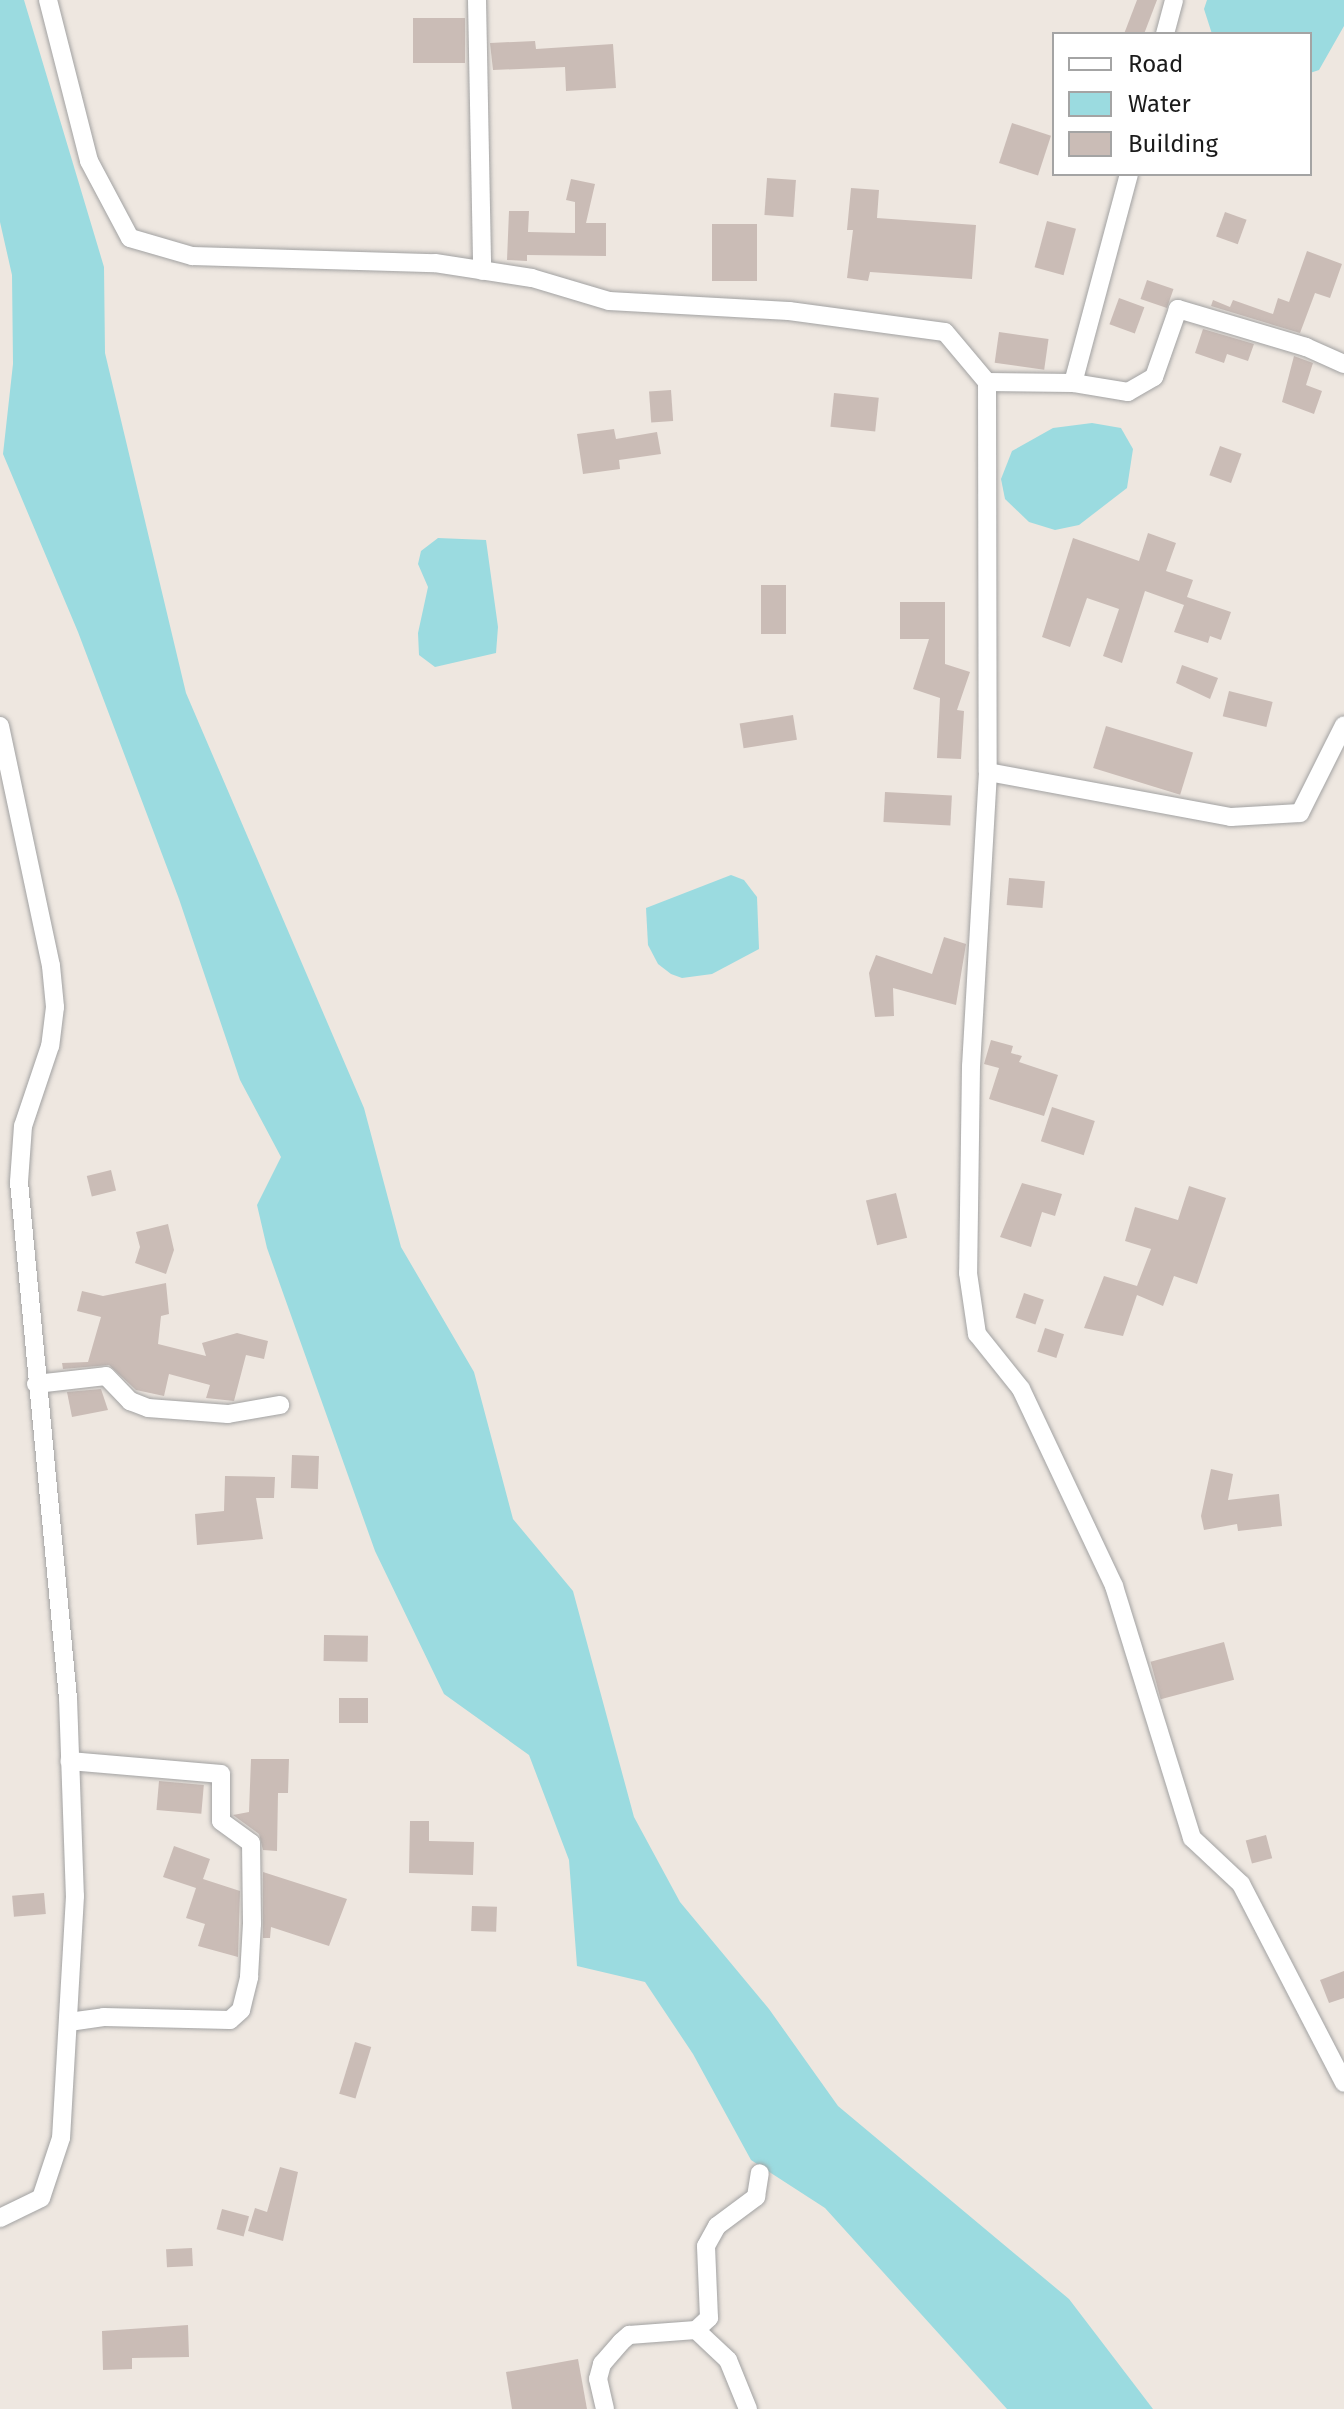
<!DOCTYPE html>
<html>
<head>
<meta charset="utf-8">
<style>
	body { margin:0 }
	#map { position:relative; width:1344px; height:2409px; overflow:hidden; background:#eee7e0; font-family:"Fira Sans",sans-serif }
	div>[style] { position:absolute }
	[style*='--x'] { left:calc(var(--x)*1px); top:calc(var(--y)*1px); width:calc(var(--w)*1px); rotate:calc(var(--a)*1deg) }
	.water>* { inset:0; background:#9bdbe0 }
	.building>* { inset:0; background:#cabcb6; transform-origin:0 0 }
	.roads { filter:drop-shadow(0 0 2px #a2a2a2) drop-shadow(0 0 2px #a2a2a2) }
	.street>* { height:18px; margin:-9px; padding:0 9px; transform-origin:9px; border-radius:9px; background:#fff }
	span { translate:-50% -50%; white-space:nowrap; text-align:center; line-height:1.15; -webkit-text-stroke:7px #fff; paint-order:stroke }
	.legend { position:absolute; left:1052px; top:32px; width:260px; height:144px; box-sizing:border-box; background:#fff; border:2px solid #a4a4a4; margin:0; padding:10px 14px; list-style:none; font-size:24px; color:#1b1b1b }
	.legend li { display:flex; align-items:center; gap:16px; height:40px }
	.legend b { width:40px; border:2px solid #a4a4a4 }
</style>
</head>
<body>
<div id="map">
	<div class="water">
		<i style="clip-path:polygon(0 0,24px 0,104px 267px,105px 353px,186px 693px,364px 1108px,401px 1247px,474px 1372px,513px 1519px,573px 1591px,634px 1817px,680px 1902px,769px 2009px,838px 2106px,1069px 2299px,1153px 2409px,1007px 2409px,825px 2208px,751px 2160px,693px 2054px,645px 1982px,577px 1966px,569px 1860px,529px 1755px,444px 1694px,375px 1551px,267px 1248px,257px 1205px,281px 1157px,240px 1080px,179px 899px,78px 632px,3px 454px,13px 364px,12px 275px,0 222px)"></i>
		<i style="clip-path:polygon(1207px 0,1344px 0,1344px 26px,1319px 70px,1310px 73px,1310px 34px,1212px 34px,1204px 9px)"></i>
		<i style="clip-path:polygon(1092px 423px,1121px 428px,1133px 449px,1127px 488px,1079px 525px,1055px 530px,1029px 522px,1005px 499px,1001px 479px,1012px 451px,1053px 428px)"></i>
		<i style="clip-path:polygon(438px 538px,486px 540px,498px 627px,496px 653px,435px 667px,419px 655px,418px 633px,428px 587px,418px 564px,421px 551px)"></i>
		<i style="clip-path:polygon(731px 875px,744px 880px,757px 897px,759px 949px,712px 974px,682px 978px,671px 974px,658px 964px,648px 945px,646px 908px)"></i>
	</div>
	<div class="building">
		<i style="clip-path:polygon(1137px 0,1157px 0,1144px 34px,1124px 34px)"></i>
		<i style="left:413px;top:18px;width:52px;height:45px"></i>
		<i style="clip-path:polygon(535px 41px,536px 49px,613px 44px,616px 88px,566px 91px,565px 67px,493px 70px,490px 43px)"></i>
		<i style="left:1012px;top:123px;width:41px;height:42px;rotate:18deg"></i>
		<i style="left:767px;top:178px;width:29px;height:37px;rotate:4deg"></i>
		<i style="clip-path:polygon(571px 179px,595px 184px,586px 223px,606px 223px,606px 256px,527px 255px,527px 261px,507px 260px,509px 211px,529px 211px,528px 232px,575px 233px,575px 202px,566px 200px)"></i>
		<i style="clip-path:polygon(851px 188px,879px 190px,877px 218px,976px 225px,972px 279px,870px 272px,868px 281px,847px 278px,853px 230px,847px 230px)"></i>
		<i style="left:1225px;top:212px;width:23px;height:26px;rotate:20deg"></i>
		<i style="left:1047px;top:221px;width:30px;height:48px;rotate:15deg"></i>
		<i style="left:757px;top:224px;width:57px;height:45px;rotate:90deg"></i>
		<i style="clip-path:polygon(1307px 251px,1342px 264px,1330px 298px,1315px 293px,1300px 333px,1211px 306px,1213px 300px,1230px 307px,1233px 300px,1273px 314px,1278px 298px,1289px 302px)"></i>
		<i style="left:1147px;top:280px;width:28px;height:20px;rotate:19deg"></i>
		<i style="left:1119px;top:298px;width:27px;height:28px;rotate:20deg"></i>
		<i style="clip-path:polygon(1203px 329px,1254px 344px,1248px 361px,1227px 354px,1224px 363px,1195px 353px)"></i>
		<i style="left:999px;top:332px;width:50px;height:31px;rotate:8deg"></i>
		<i style="clip-path:polygon(1294px 356px,1313px 363px,1306px 385px,1322px 391px,1314px 414px,1282px 402px)"></i>
		<i style="left:671px;top:390px;width:31px;height:22px;rotate:86deg"></i>
		<i style="left:834px;top:393px;width:45px;height:34px;rotate:6deg"></i>
		<i style="clip-path:polygon(614px 429px,616px 439px,657px 432px,661px 454px,619px 460px,620px 469px,583px 474px,577px 434px)"></i>
		<i style="left:1220px;top:446px;width:23px;height:31px;rotate:20deg"></i>
		<i style="clip-path:polygon(1148px 533px,1176px 543px,1166px 571px,1193px 580px,1187px 597px,1231px 612px,1221px 640px,1210px 636px,1208px 643px,1174px 632px,1184px 605px,1145px 591px,1122px 663px,1103px 656px,1119px 609px,1087px 598px,1070px 647px,1042px 637px,1073px 538px,1139px 561px)"></i>
		<i style="left:761px;top:585px;width:25px;height:49px"></i>
		<i style="clip-path:polygon(900px 602px,945px 602px,945px 664px,970px 672px,957px 710px,964px 711px,961px 759px,937px 758px,940px 698px,913px 689px,929px 639px,900px 639px)"></i>
		<i style="clip-path:polygon(1182px 665px,1218px 678px,1210px 699px,1176px 683px)"></i>
		<i style="left:1229px;top:691px;width:45px;height:26px;rotate:14deg"></i>
		<i style="left:793px;top:715px;width:25px;height:54px;rotate:81deg"></i>
		<i style="left:1106px;top:726px;width:91px;height:44px;rotate:17deg"></i>
		<i style="left:885px;top:792px;width:67px;height:30px;rotate:3deg"></i>
		<i style="left:1009px;top:878px;width:36px;height:27px;rotate:5deg"></i>
		<i style="clip-path:polygon(944px 937px,966px 944px,956px 1005px,893px 988px,894px 1016px,875px 1017px,869px 973px,876px 955px,932px 974px)"></i>
		<i style="clip-path:polygon(991px 1040px,1013px 1046px,1011px 1053px,1022px 1056px,1019px 1062px,1058px 1075px,1044px 1116px,989px 1099px,999px 1068px,984px 1064px)"></i>
		<i style="left:1052px;top:1107px;width:45px;height:36px;rotate:18deg"></i>
		<i style="left:111px;top:1170px;width:21px;height:25px;rotate:76deg"></i>
		<i style="clip-path:polygon(1022px 1183px,1062px 1194px,1055px 1216px,1042px 1212px,1031px 1247px,1000px 1237px)"></i>
		<i style="clip-path:polygon(1189px 1186px,1226px 1198px,1197px 1284px,1174px 1276px,1163px 1306px,1137px 1295px,1123px 1336px,1084px 1328px,1104px 1276px,1137px 1286px,1151px 1249px,1125px 1241px,1135px 1207px,1178px 1220px)"></i>
		<i style="left:896px;top:1193px;width:46px;height:31px;rotate:76deg"></i>
		<i style="clip-path:polygon(168px 1224px,174px 1250px,166px 1274px,135px 1263px,140px 1247px,136px 1232px)"></i>
		<i style="clip-path:polygon(166px 1283px,169px 1314px,161px 1316px,158px 1344px,206px 1356px,202px 1343px,237px 1333px,268px 1341px,264px 1359px,246px 1355px,234px 1401px,206px 1398px,210px 1385px,169px 1374px,164px 1396px,136px 1390px,109px 1365px,63px 1369px,62px 1363px,88px 1362px,101px 1317px,77px 1311px,82px 1291px,103px 1296px)"></i>
		<i style="left:1024px;top:1293px;width:21px;height:26px;rotate:19deg"></i>
		<i style="left:1045px;top:1328px;width:20px;height:25px;rotate:18deg"></i>
		<i style="clip-path:polygon(101px 1389px,108px 1410px,72px 1417px,67px 1392px)"></i>
		<i style="left:292px;top:1455px;width:27px;height:33px;rotate:2deg"></i>
		<i style="clip-path:polygon(1211px 1469px,1233px 1474px,1228px 1500px,1279px 1494px,1282px 1526px,1238px 1531px,1237px 1524px,1204px 1530px,1201px 1516px)"></i>
		<i style="clip-path:polygon(225px 1476px,275px 1477px,274px 1498px,256px 1498px,263px 1539px,197px 1545px,195px 1514px,224px 1511px)"></i>
		<i style="left:324px;top:1635px;width:44px;height:26px;rotate:1deg"></i>
		<i style="left:1224px;top:1642px;width:39px;height:76px;rotate:75deg"></i>
		<i style="left:339px;top:1698px;width:29px;height:25px"></i>
		<i style="clip-path:polygon(251px 1759px,289px 1759px,288px 1793px,278px 1793px,277px 1851px,263px 1850px,259px 1834px,233px 1815px,249px 1812px)"></i>
		<i style="left:159px;top:1781px;width:45px;height:29px;rotate:5deg"></i>
		<i style="clip-path:polygon(410px 1821px,429px 1821px,429px 1841px,474px 1842px,473px 1875px,409px 1873px)"></i>
		<i style="left:1266px;top:1835px;width:24px;height:21px;rotate:75deg"></i>
		<i style="clip-path:polygon(174px 1846px,210px 1859px,203px 1879px,240px 1891px,238px 1957px,198px 1946px,205px 1924px,186px 1918px,196px 1888px,163px 1877px)"></i>
		<i style="clip-path:polygon(263px 1872px,347px 1899px,329px 1946px,271px 1927px,270px 1938px,263px 1938px)"></i>
		<i style="left:44px;top:1893px;width:21px;height:32px;rotate:85deg"></i>
		<i style="left:472px;top:1906px;width:25px;height:25px;rotate:2deg"></i>
		<i style="clip-path:polygon(1344px 1971px,1344px 1998px,1329px 2003px,1320px 1980px)"></i>
		<i style="left:355px;top:2042px;width:17px;height:54px;rotate:17deg"></i>
		<i style="clip-path:polygon(280px 2167px,298px 2172px,283px 2241px,248px 2231px,255px 2208px,267px 2212px)"></i>
		<i style="left:222px;top:2209px;width:28px;height:21px;rotate:15deg"></i>
		<i style="left:192px;top:2248px;width:18px;height:26px;rotate:87deg"></i>
		<i style="clip-path:polygon(188px 2325px,189px 2357px,132px 2358px,132px 2369px,103px 2370px,102px 2331px)"></i>
		<i style="clip-path:polygon(578px 2359px,587px 2409px,512px 2409px,506px 2372px)"></i>
	</div>
	<div class="roads">
		<div class="street">
			<i style="--x:48;--y:0;--w:166;--a:75.7"></i>
			<i style="--x:89;--y:161;--w:87;--a:62"></i>
			<i style="--x:130;--y:238;--w:65;--a:16.2"></i>
			<i style="--x:192;--y:256;--w:243;--a:1.7"></i>
			<i style="--x:435;--y:263;--w:98;--a:8.8"></i>
			<i style="--x:532;--y:278;--w:80;--a:16.6"></i>
			<i style="--x:609;--y:301;--w:180;--a:3.2"></i>
			<i style="--x:789;--y:311;--w:157;--a:7.7"></i>
			<i style="--x:945;--y:332;--w:65;--a:50"></i>
			<i style="--x:477;--y:0;--w:271;--a:88.9"></i>
			<i style="--x:1165;--y:34;--w:35;--a:-75"></i>
			<i style="--x:1344;--y:364;--w:42;--a:-155.9"></i>
			<i style="--x:1306;--y:347;--w:134;--a:-163.5"></i>
			<i style="--x:1178;--y:309;--w:72;--a:109.4"></i>
			<i style="--x:1154;--y:377;--w:30;--a:150"></i>
			<i style="--x:1128;--y:392;--w:56;--a:-170.7"></i>
			<i style="--x:1073;--y:383;--w:86;--a:-179.3"></i>
			<i style="--x:987;--y:382;--w:390;--a:89.9"></i>
			<i style="--x:988;--y:772;--w:294;--a:93.3"></i>
			<i style="--x:971;--y:1066;--w:207;--a:90.8"></i>
			<i style="--x:968;--y:1273;--w:62;--a:81.6"></i>
			<i style="--x:977;--y:1334;--w:70;--a:51.3"></i>
			<i style="--x:1021;--y:1389;--w:218;--a:64.7"></i>
			<i style="--x:1114;--y:1586;--w:264;--a:72.8"></i>
			<i style="--x:1192;--y:1838;--w:67;--a:43.2"></i>
			<i style="--x:1241;--y:1884;--w:224;--a:62.6"></i>
			<i style="--x:1073;--y:383;--w:216;--a:-75"></i>
			<i style="--x:0;--y:726;--w:245;--a:78"></i>
			<i style="--x:51;--y:966;--w:41;--a:84.4"></i>
			<i style="--x:55;--y:1007;--w:39;--a:97"></i>
			<i style="--x:50;--y:1046;--w:84;--a:108.6"></i>
			<i style="--x:23;--y:1126;--w:56;--a:94.1"></i>
			<i style="--x:19;--y:1182;--w:518;--a:84.58"></i>
			<i style="--x:68;--y:1698;--w:198;--a:88"></i>
			<i style="--x:75;--y:1896;--w:242;--a:93.3"></i>
			<i style="--x:61;--y:2138;--w:63;--a:108.4"></i>
			<i style="--x:41;--y:2198;--w:46;--a:154"></i>
			<i style="--x:988;--y:772;--w:247;--a:10.5"></i>
			<i style="--x:1231;--y:817;--w:69;--a:-3.3"></i>
			<i style="--x:1300;--y:813;--w:98;--a:-63.4"></i>
			<i style="--x:36;--y:1384;--w:70;--a:-6.5"></i>
			<i style="--x:106;--y:1376;--w:35;--a:46"></i>
			<i style="--x:130;--y:1401;--w:19;--a:21"></i>
			<i style="--x:148;--y:1408;--w:80;--a:4.3"></i>
			<i style="--x:228;--y:1414;--w:53;--a:-9.8"></i>
			<i style="--x:69;--y:2022;--w:35;--a:-8"></i>
			<i style="--x:104;--y:2017;--w:126;--a:1.4"></i>
			<i style="--x:230;--y:2020;--w:15;--a:-42"></i>
			<i style="--x:241;--y:2010;--w:34;--a:-76"></i>
			<i style="--x:249;--y:1977;--w:53;--a:-86.8"></i>
			<i style="--x:252;--y:1924;--w:81;--a:-90.7"></i>
			<i style="--x:251;--y:1843;--w:37;--a:-144"></i>
			<i style="--x:221;--y:1821;--w:47;--a:-90"></i>
			<i style="--x:221;--y:1774;--w:152;--a:-175.1"></i>
			<i style="--x:696;--y:2330;--w:44;--a:43.2"></i>
			<i style="--x:728;--y:2360;--w:53;--a:67.8"></i>
			<i style="--x:605;--y:2409;--w:31;--a:-103"></i>
			<i style="--x:598;--y:2379;--w:16;--a:-75"></i>
			<i style="--x:602;--y:2364;--w:29;--a:-49"></i>
			<i style="--x:621;--y:2342;--w:11;--a:-41"></i>
			<i style="--x:629;--y:2335;--w:67;--a:-4.3"></i>
			<i style="--x:696;--y:2330;--w:18;--a:-43"></i>
			<i style="--x:709;--y:2318;--w:72;--a:-92.4"></i>
			<i style="--x:706;--y:2246;--w:23;--a:-61"></i>
			<i style="--x:717;--y:2226;--w:49;--a:-36.6"></i>
			<i style="--x:756;--y:2197;--w:24;--a:-81"></i>
		</div>
	</div>
	<ul class="legend">
	<li><b style="height:10px;background:#fff"></b>Road</li>
	<li><b style="height:22px;background:#9bdbe0"></b>Water</li>
	<li><b style="height:22px;background:#cabcb6"></b>Building</li>
	</ul>
</div>
</body>
</html>
